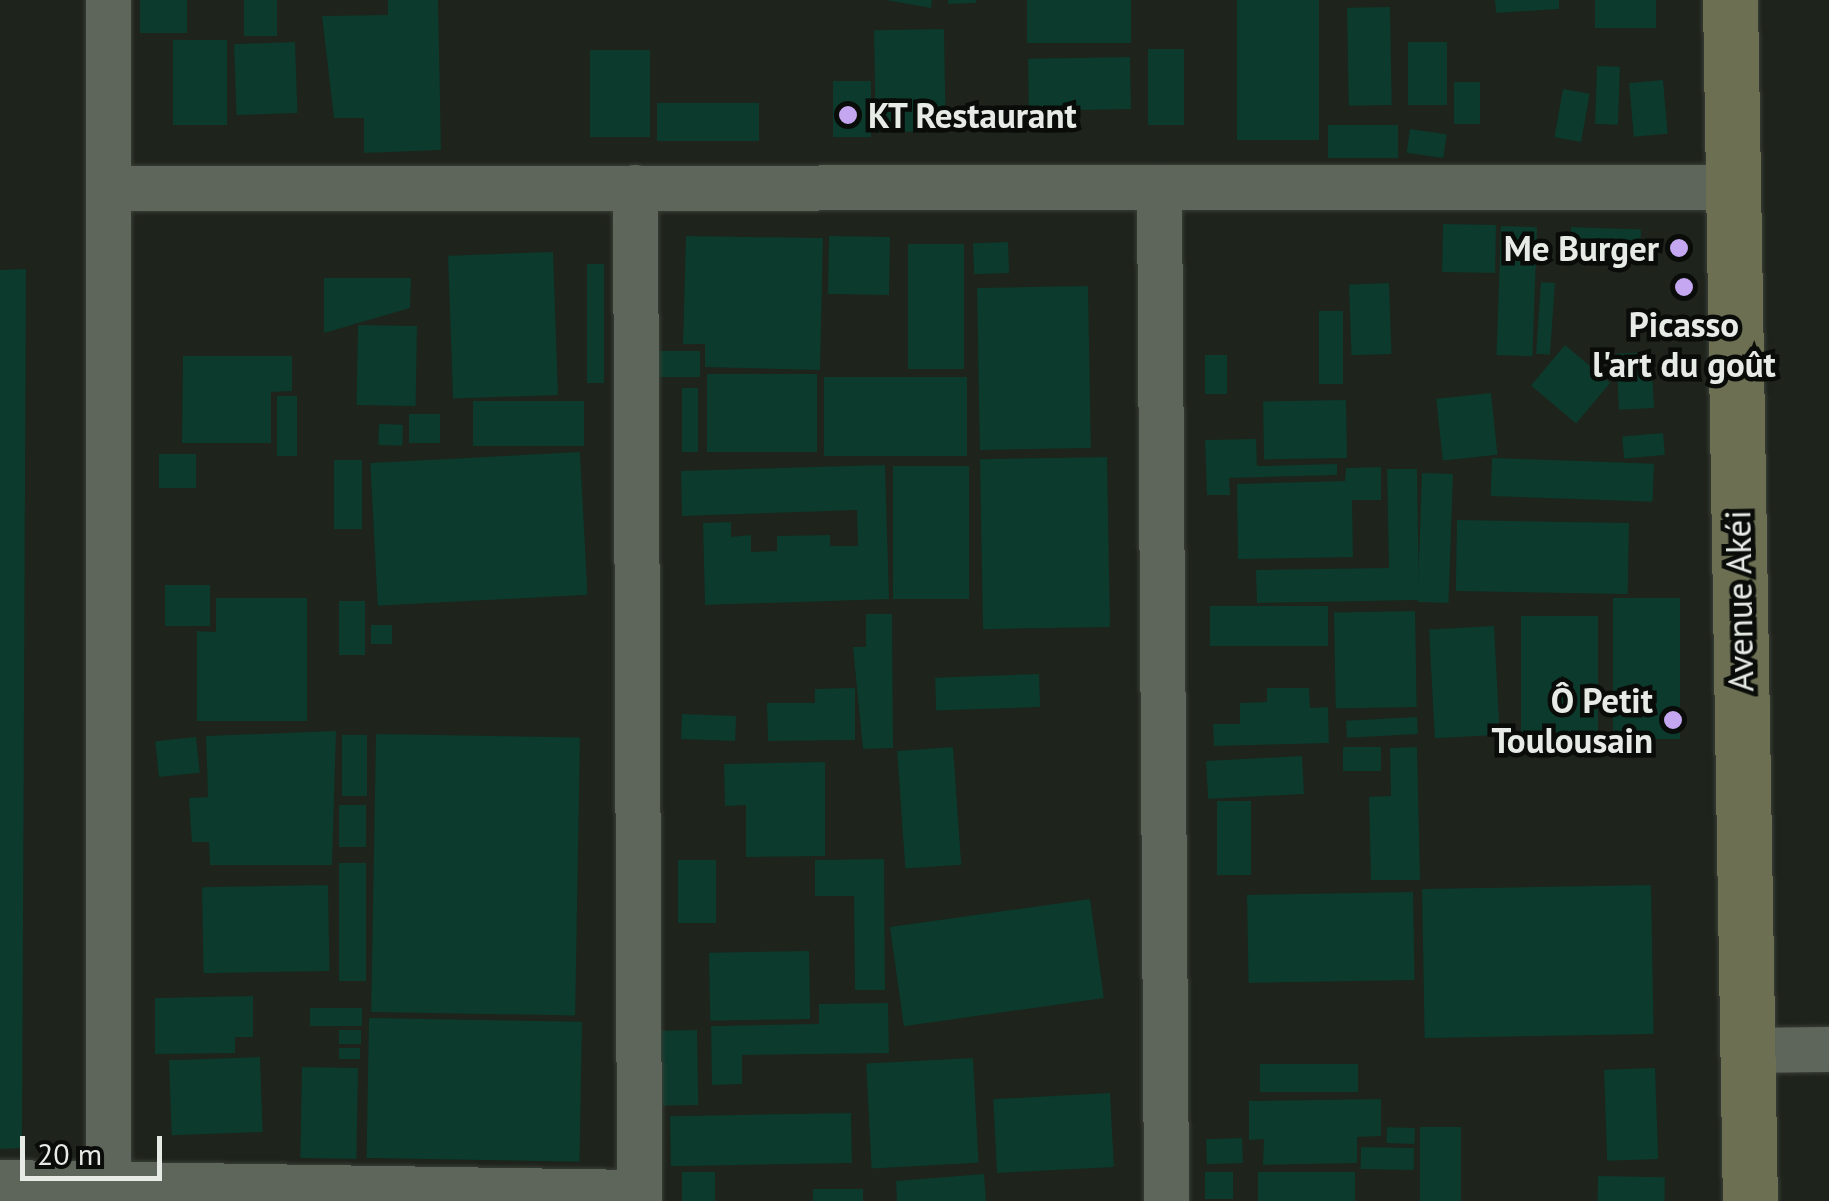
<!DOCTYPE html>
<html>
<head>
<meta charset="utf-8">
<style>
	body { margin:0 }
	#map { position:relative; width:1829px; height:1201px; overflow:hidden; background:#1e231b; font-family:"PT Sans",sans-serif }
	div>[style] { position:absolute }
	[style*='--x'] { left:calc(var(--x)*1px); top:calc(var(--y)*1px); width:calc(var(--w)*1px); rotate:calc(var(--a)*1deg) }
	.building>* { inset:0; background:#0c3a2c; transform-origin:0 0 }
	.roads { filter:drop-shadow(0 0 2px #393e37) drop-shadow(0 0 2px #393e37) }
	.minor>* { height:45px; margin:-22.5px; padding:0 22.5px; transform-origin:22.5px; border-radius:22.5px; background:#5e655b }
	.secondary>* { height:55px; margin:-27.5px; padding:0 27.5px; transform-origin:27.5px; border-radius:27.5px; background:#6c6f52 }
	.dots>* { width:28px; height:28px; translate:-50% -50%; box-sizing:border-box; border:5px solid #090c08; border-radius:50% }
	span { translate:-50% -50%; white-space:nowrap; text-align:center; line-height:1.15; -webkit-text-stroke:9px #090c08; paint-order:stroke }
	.poi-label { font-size:35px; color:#e7ebe5; font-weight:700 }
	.left { translate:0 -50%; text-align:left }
	.right { translate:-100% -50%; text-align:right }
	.street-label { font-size:35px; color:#e7ebe5 }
	.scale { position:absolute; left:20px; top:1136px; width:142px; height:45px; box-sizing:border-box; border:5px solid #e7ebe5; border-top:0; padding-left:12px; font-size:30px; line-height:35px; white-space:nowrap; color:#e7ebe5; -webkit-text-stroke:8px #090c08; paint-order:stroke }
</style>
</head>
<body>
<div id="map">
	<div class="building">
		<i style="left:140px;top:0;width:47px;height:33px"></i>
		<i style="left:244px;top:0;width:33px;height:36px"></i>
		<i style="clip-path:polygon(388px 0,438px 0,441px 150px,364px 153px,364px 118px,334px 118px,322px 16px,388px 15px)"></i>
		<i style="clip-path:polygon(886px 0,932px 0,931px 8px)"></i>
		<i style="clip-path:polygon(948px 0,976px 0,976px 3px,948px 4px)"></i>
		<i style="left:1027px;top:0;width:104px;height:43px"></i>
		<i style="left:1237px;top:0;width:82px;height:140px"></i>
		<i style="clip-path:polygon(1495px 0,1559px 0,1559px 9px,1496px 13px)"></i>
		<i style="left:1595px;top:0;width:61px;height:28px"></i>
		<i style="left:1390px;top:7px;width:98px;height:43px;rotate:89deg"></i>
		<i style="left:944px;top:29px;width:102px;height:70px;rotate:89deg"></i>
		<i style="left:173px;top:40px;width:54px;height:85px"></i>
		<i style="left:295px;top:42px;width:71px;height:61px;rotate:88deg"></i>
		<i style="left:1408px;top:42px;width:39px;height:63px"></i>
		<i style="left:1148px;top:49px;width:36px;height:76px"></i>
		<i style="left:590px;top:50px;width:60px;height:87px"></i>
		<i style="left:1130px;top:57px;width:52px;height:102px;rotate:89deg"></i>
		<i style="left:1597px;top:66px;width:23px;height:58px;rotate:2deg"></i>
		<i style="left:1663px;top:80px;width:54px;height:34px;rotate:85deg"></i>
		<i style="left:871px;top:81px;width:56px;height:38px;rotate:90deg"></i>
		<i style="left:1454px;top:82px;width:26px;height:42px"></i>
		<i style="left:1563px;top:89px;width:27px;height:49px;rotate:10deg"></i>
		<i style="left:759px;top:103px;width:38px;height:102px;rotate:90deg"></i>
		<i style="left:1398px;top:125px;width:33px;height:70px;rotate:90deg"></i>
		<i style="left:1410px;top:129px;width:37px;height:24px;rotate:8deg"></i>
		<i style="left:1443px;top:224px;width:53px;height:48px;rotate:1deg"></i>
		<i style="left:1501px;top:226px;width:36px;height:129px;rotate:2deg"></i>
		<i style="left:1571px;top:227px;width:70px;height:35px;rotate:2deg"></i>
		<i style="clip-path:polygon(686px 236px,823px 238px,820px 370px,705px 367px,705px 344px,683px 344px)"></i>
		<i style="left:829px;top:236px;width:61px;height:58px;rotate:1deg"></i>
		<i style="left:1008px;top:242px;width:31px;height:35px;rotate:88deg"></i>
		<i style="left:908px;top:244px;width:56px;height:125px"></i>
		<i style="left:553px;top:252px;width:143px;height:105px;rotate:88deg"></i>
		<i style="left:587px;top:264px;width:17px;height:119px"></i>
		<i style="clip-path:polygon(26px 269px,22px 1148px,0 1149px,0 270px)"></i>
		<i style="clip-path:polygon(324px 278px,411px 278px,410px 308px,324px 333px)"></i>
		<i style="left:1541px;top:282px;width:14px;height:72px;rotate:4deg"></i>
		<i style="left:1389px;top:283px;width:71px;height:40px;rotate:88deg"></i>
		<i style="left:1088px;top:286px;width:162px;height:111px;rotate:89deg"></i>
		<i style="left:1319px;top:311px;width:24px;height:73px"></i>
		<i style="left:358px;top:325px;width:59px;height:80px;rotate:1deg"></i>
		<i style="left:1565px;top:345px;width:59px;height:53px;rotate:40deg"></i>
		<i style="left:658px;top:351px;width:42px;height:26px"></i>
		<i style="left:1651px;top:352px;width:56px;height:35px;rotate:87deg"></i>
		<i style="left:1205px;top:355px;width:22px;height:39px"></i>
		<i style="clip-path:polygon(183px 356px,292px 356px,292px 391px,271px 392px,271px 443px,182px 443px)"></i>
		<i style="left:707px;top:374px;width:110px;height:78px"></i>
		<i style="left:967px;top:377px;width:79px;height:143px;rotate:90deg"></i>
		<i style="left:682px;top:388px;width:16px;height:64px"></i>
		<i style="left:1491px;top:393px;width:62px;height:55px;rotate:84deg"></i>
		<i style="left:277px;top:396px;width:20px;height:60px"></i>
		<i style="left:1346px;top:400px;width:58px;height:83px;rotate:89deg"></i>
		<i style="left:473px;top:401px;width:111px;height:45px"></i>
		<i style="left:409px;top:414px;width:31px;height:29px"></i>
		<i style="left:379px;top:424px;width:24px;height:21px;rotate:2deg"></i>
		<i style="left:1663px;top:433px;width:22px;height:41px;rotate:85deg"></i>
		<i style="clip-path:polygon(1256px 439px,1257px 466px,1337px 464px,1337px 475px,1229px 478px,1230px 495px,1207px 495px,1205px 440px)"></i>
		<i style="left:580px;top:452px;width:143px;height:210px;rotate:87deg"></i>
		<i style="left:196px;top:454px;width:34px;height:37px;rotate:90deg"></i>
		<i style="left:1107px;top:457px;width:170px;height:127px;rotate:89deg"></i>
		<i style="left:1492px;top:458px;width:162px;height:38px;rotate:2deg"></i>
		<i style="left:334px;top:460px;width:28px;height:69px"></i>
		<i style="clip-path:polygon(885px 465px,889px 599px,705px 605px,703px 523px,731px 522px,731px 537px,751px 535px,751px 552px,777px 551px,777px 536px,830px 535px,830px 546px,858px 546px,857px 510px,682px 516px,681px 471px)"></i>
		<i style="left:969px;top:466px;width:133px;height:76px;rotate:90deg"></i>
		<i style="clip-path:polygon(1381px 467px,1381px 500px,1352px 500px,1353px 557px,1238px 559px,1237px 484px,1345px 481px,1346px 468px)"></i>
		<i style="clip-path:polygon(1387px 469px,1417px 469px,1419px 600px,1257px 603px,1256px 570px,1389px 568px)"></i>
		<i style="left:1422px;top:473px;width:31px;height:129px;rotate:2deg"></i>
		<i style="left:1457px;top:520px;width:172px;height:71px;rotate:1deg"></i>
		<i style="left:210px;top:585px;width:41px;height:45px;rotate:90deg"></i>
		<i style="clip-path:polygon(216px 598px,307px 598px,307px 721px,197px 721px,197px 631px,216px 632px)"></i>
		<i style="left:1680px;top:598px;width:141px;height:67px;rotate:90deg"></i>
		<i style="left:339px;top:601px;width:26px;height:54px"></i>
		<i style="left:1328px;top:606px;width:40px;height:118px;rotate:90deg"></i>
		<i style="left:1415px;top:611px;width:96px;height:81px;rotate:89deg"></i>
		<i style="clip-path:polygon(866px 614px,892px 614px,893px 748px,863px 749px,853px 647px,866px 647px)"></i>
		<i style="left:1521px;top:616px;width:77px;height:123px"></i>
		<i style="left:371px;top:625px;width:21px;height:19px"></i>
		<i style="left:1494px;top:626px;width:109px;height:65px;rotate:87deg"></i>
		<i style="left:1039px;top:674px;width:33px;height:104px;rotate:88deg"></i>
		<i style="clip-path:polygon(855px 688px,855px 740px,768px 741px,767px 703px,815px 703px,815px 689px)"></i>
		<i style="clip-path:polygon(1267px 688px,1309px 688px,1310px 708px,1328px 707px,1329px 743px,1214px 746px,1213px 724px,1240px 724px,1240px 703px,1267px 702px)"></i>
		<i style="left:736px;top:716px;width:25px;height:54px;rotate:92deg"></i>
		<i style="left:1417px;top:717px;width:17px;height:71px;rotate:87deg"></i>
		<i style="clip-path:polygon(336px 731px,332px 865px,210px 865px,209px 842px,192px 842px,189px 798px,208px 797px,206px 736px)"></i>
		<i style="left:376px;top:734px;width:204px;height:278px;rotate:1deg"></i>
		<i style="left:342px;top:735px;width:25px;height:61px"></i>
		<i style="left:196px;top:737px;width:36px;height:41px;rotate:84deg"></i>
		<i style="left:953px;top:747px;width:118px;height:56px;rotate:86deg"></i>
		<i style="left:1381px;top:747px;width:24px;height:38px;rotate:90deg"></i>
		<i style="clip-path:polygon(1417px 747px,1420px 880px,1371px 880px,1369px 797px,1391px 796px,1390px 748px)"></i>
		<i style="left:1302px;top:756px;width:38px;height:96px;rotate:87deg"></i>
		<i style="clip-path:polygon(825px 762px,825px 856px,746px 857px,746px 805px,725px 806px,724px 764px)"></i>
		<i style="left:1217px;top:801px;width:34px;height:74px"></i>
		<i style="left:339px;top:805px;width:27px;height:42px"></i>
		<i style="clip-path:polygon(884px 859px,885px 990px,855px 990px,854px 896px,815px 896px,815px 860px)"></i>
		<i style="left:678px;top:860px;width:38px;height:63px"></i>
		<i style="left:339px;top:863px;width:27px;height:118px"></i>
		<i style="left:328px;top:885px;width:86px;height:126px;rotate:89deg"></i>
		<i style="left:1651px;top:885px;width:149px;height:229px;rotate:89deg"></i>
		<i style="left:1413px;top:892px;width:88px;height:166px;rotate:89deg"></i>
		<i style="left:1090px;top:899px;width:100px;height:202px;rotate:82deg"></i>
		<i style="left:809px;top:951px;width:68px;height:100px;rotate:89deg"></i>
		<i style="clip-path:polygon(253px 996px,253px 1037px,235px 1037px,235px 1053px,155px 1054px,155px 998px)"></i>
		<i style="clip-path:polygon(888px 1003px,889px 1053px,742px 1055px,742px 1084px,712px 1085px,711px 1026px,819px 1024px,819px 1004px)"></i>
		<i style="left:310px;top:1008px;width:52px;height:18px"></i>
		<i style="left:369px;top:1018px;width:213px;height:140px;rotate:1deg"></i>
		<i style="left:339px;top:1030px;width:22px;height:14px"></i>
		<i style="left:697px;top:1030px;width:75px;height:39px;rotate:89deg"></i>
		<i style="left:339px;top:1048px;width:21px;height:11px"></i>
		<i style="left:260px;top:1057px;width:75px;height:91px;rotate:88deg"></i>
		<i style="left:973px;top:1058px;width:105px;height:107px;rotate:87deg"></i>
		<i style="left:1358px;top:1064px;width:28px;height:98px;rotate:90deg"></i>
		<i style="left:302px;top:1067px;width:56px;height:91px;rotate:1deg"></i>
		<i style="left:1655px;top:1068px;width:91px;height:51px;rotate:88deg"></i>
		<i style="left:1110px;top:1093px;width:74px;height:117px;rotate:87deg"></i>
		<i style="clip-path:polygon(1381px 1099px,1381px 1136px,1357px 1137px,1357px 1163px,1263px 1165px,1264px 1139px,1249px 1140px,1249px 1101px)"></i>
		<i style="left:851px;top:1113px;width:50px;height:181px;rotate:89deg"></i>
		<i style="left:1387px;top:1127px;width:28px;height:16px;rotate:2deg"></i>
		<i style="left:1420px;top:1127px;width:41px;height:74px"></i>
		<i style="left:1242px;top:1138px;width:25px;height:36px;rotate:88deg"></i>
		<i style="left:1361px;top:1147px;width:53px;height:22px;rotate:1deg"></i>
		<i style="left:715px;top:1172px;width:29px;height:33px;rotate:90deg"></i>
		<i style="left:1233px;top:1172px;width:27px;height:28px;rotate:90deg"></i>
		<i style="left:1355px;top:1172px;width:29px;height:97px;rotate:90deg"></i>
		<i style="clip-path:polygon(984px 1174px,986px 1201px,897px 1201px,896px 1181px)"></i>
		<i style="left:1598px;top:1176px;width:67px;height:25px;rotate:1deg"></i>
		<i style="left:863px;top:1189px;width:12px;height:50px;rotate:90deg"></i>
	</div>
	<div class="roads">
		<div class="minor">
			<i style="--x:635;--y:187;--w:1014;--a:89.77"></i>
			<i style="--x:108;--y:188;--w:1625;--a:-0.04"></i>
			<i style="--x:1159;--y:189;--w:1012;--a:89.6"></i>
			<i style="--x:1748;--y:1050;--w:81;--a:-0.7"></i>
			<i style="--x:0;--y:1182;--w:639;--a:0.9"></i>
			<i style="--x:108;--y:1185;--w:1185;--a:-90"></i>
		</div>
		<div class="secondary">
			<i style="--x:1730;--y:0;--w:1201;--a:89.05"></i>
		</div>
	</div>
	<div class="dots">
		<i style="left:848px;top:115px;background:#c5a7f1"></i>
		<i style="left:1679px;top:248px;background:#c5a7f1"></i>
		<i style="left:1684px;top:287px;background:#c5a7f1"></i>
		<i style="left:1673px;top:720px;background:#c5a7f1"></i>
	</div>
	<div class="poi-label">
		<span class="left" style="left:868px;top:115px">KT Restaurant</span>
		<span class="right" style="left:1659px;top:248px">Me Burger</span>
		<span style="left:1684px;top:344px">Picasso<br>l'art du goût</span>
		<span class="right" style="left:1653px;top:720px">Ô Petit<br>Toulousain</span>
	</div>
	<div class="street-label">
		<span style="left:1739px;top:601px;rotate:-91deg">Avenue Akéi</span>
	</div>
	<div class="scale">20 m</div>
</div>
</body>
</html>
